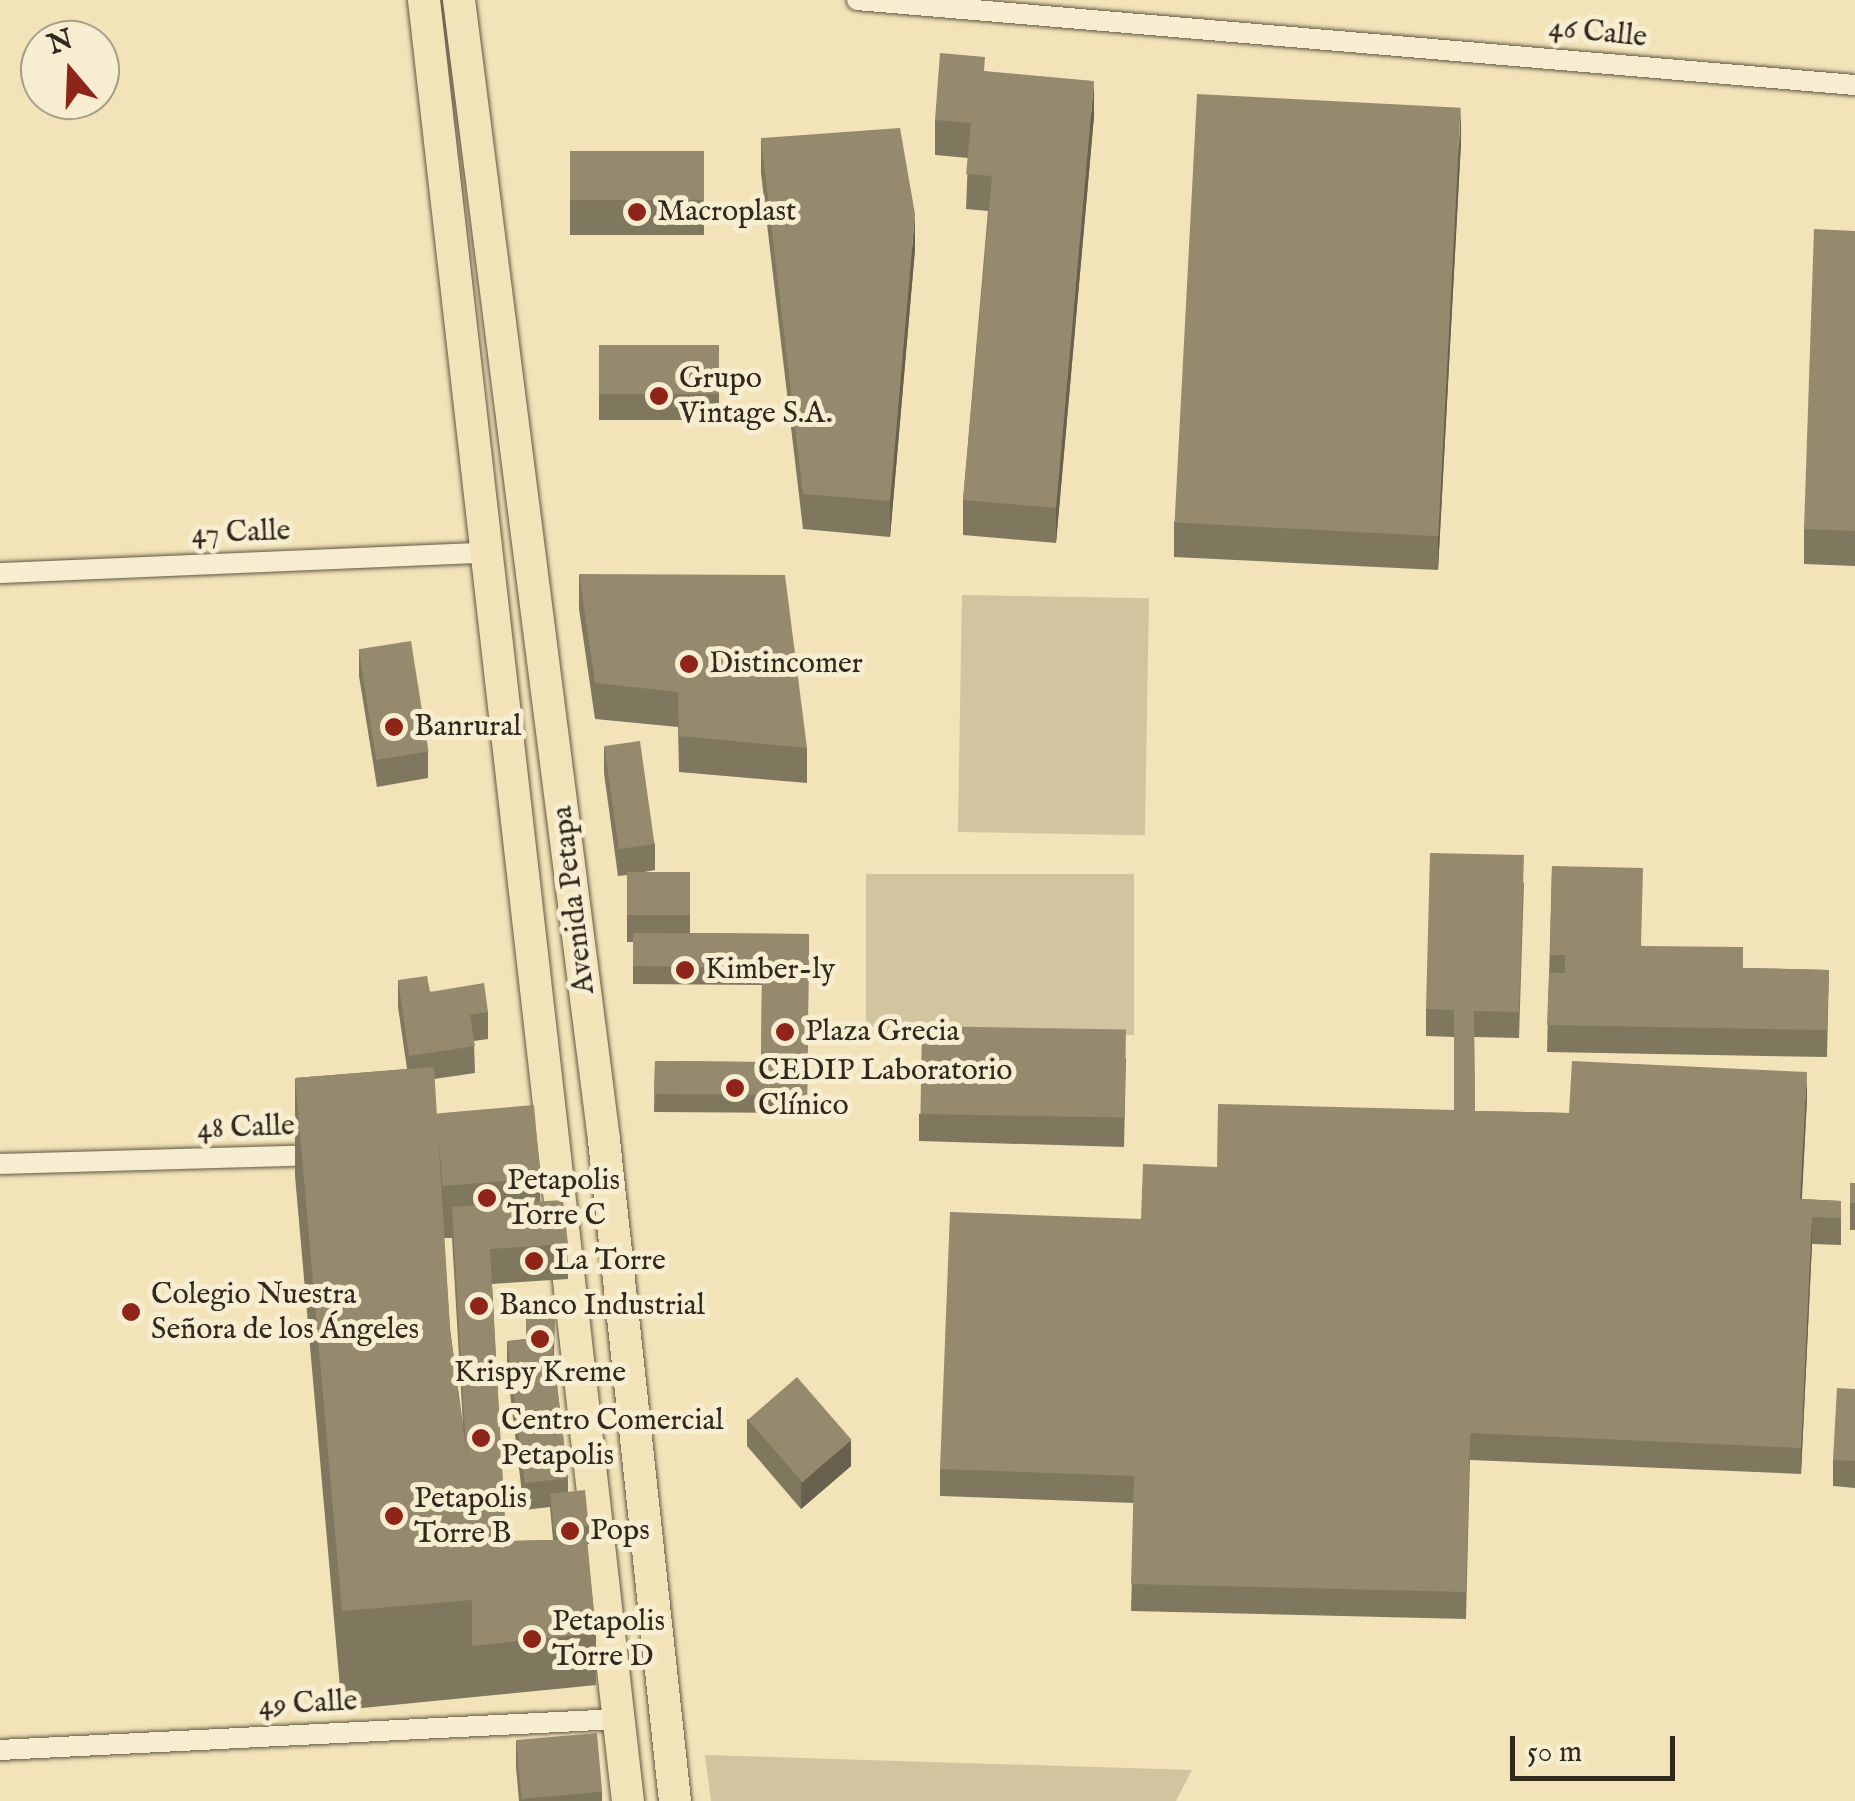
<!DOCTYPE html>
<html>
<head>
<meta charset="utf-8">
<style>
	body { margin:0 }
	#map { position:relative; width:1855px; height:1801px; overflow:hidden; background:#f2e4b8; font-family:"IM FELL English",serif }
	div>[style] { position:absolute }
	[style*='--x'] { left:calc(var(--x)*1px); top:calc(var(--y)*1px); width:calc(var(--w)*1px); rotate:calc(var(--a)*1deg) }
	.green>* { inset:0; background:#d1c49e; transform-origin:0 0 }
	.roads { filter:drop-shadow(0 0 2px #615744) drop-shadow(0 0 2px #615744) }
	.street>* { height:20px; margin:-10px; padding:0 10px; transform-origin:10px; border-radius:10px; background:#f7edd1 }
	.primary>* { height:32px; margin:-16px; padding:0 16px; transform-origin:16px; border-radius:16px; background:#f2e4b8 }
	.wall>* { inset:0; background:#80775f; transform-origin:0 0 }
	.shaded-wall>* { inset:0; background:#68614d }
	.building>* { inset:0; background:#958a6e; transform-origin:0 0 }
	.dots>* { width:28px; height:28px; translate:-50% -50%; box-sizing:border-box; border:5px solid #f7edd1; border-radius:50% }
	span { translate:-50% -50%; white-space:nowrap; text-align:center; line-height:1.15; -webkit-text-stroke:10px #f7edd1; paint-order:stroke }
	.street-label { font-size:30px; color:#31281e }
	.poi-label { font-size:30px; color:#31281e }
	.left { translate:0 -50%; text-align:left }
	.north { position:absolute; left:20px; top:20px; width:100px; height:100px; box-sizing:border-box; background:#f7edd1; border:2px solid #a89e89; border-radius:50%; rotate:341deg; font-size:28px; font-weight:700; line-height:40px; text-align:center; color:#31281e }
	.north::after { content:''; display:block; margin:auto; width:35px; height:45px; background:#8f2418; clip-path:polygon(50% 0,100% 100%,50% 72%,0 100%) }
	.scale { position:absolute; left:1510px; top:1736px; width:165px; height:45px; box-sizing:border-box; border:5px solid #31281e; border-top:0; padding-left:12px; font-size:30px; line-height:35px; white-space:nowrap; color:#31281e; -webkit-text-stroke:8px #f7edd1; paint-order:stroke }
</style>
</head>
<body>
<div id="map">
	<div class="green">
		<i style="left:962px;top:595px;width:187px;height:237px;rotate:1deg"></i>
		<i style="left:866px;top:874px;width:268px;height:161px"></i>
		<i style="clip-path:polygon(705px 1755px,1192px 1770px,1176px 1801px,711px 1801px)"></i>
	</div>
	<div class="roads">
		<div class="street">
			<i style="--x:857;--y:0;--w:1002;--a:4.87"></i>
			<i style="--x:0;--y:573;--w:485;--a:-2.4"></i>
			<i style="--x:0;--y:1164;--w:322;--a:-1.6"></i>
			<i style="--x:0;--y:1750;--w:619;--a:-2.87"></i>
		</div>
		<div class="primary">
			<i style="--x:424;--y:0;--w:1813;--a:83.54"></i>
			<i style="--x:459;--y:0;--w:1149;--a:82.75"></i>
			<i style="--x:604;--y:1140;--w:665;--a:83.87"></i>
		</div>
	</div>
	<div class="wall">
		<i style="clip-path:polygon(985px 71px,1094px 116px,1056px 543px,963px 535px,963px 500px,988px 211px,966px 209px,968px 158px,935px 155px,935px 120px)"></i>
		<i style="clip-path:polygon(761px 138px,915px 249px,890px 537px,803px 529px,761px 173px)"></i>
		<i style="clip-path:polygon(1461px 142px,1438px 570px,1174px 557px,1174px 522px)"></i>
		<i style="left:704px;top:151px;width:84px;height:134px;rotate:90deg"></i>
		<i style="clip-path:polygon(1855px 231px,1855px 566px,1804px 564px,1804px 529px)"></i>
		<i style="left:599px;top:345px;width:120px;height:75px"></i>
		<i style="clip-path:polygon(579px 574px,807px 748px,807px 783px,679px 772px,678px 727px,595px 719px,579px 609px)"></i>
		<i style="clip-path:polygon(359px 650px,428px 752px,428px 778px,377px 787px,359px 676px)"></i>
		<i style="clip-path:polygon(604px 746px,655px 844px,655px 870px,639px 873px,690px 872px,690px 933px,809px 934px,807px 1113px,654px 1112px,655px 1061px,761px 1062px,762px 985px,633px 984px,633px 942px,627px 942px,627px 875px,618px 876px,604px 773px)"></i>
		<i style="clip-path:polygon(1552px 866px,1642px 946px,1743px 968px,1829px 970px,1827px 1057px,1547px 1052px)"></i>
		<i style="clip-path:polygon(1524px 882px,1519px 1038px,1474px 1037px,1475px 1111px,1569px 1113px,1807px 1098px,1802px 1199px,1841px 1201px,1841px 1245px,1812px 1244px,1801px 1474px,1470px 1460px,1466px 1619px,1131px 1611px,1134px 1503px,940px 1496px,940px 1469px,1141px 1219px,1217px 1167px,1454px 1110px,1454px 1037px,1426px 1036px,1426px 1009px)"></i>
		<i style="clip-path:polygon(evenodd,398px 980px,488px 1012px,488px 1039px,474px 1041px,475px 1073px,434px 1079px,436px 1114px,540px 1178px,540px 1202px,568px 1244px,568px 1279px,492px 1284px,506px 1541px,553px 1540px,550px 1507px,524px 1510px,507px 1368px,507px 1341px,526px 1339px,555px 1308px,554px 1359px,568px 1478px,568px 1492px,589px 1526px,589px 1544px,587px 1544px,596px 1633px,596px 1685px,342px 1710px,295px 1176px,295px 1078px,407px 1069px,398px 1007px,398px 980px,444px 1238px,452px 1238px,463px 1425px,450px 1329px,444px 1238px)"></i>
		<i style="clip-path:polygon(1126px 1058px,1124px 1147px,919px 1141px,919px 1114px)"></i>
		<i style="left:1850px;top:1183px;width:5px;height:47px"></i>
		<i style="clip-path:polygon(1855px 1389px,1855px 1488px,1833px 1486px,1833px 1460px)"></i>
		<i style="clip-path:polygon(747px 1419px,851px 1466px,801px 1509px,747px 1446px)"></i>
		<i style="clip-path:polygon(516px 1740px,602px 1792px,602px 1801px,519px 1801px,516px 1767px)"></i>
	</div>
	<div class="shaded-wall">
		<i style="clip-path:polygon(1094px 81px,1094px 116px,1056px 543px,1056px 508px)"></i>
		<i style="clip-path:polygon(1461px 107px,1461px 142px,1438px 570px,1438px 535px)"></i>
		<i style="clip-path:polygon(915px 214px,915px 249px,890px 537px,890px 501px)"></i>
		<i style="clip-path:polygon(1807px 1072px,1807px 1098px,1800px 1226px,1800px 1199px)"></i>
		<i style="clip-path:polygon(1812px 1217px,1812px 1244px,1801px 1474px,1801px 1448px)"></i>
		<i style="clip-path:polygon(851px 1440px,851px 1466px,801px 1509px,801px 1482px)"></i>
	</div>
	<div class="building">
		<i style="clip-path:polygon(940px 53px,985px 57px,984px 71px,1094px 81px,1056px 508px,963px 500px,992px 176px,966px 174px,971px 123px,935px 120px)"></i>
		<i style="left:1197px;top:94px;width:264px;height:429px;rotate:3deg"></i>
		<i style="clip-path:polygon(900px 128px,915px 214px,890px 501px,803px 494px,761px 138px)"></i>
		<i style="left:704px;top:151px;width:49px;height:134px;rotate:90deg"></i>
		<i style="clip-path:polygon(1814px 229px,1855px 231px,1855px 531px,1804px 529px)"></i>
		<i style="left:599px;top:345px;width:120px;height:49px"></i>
		<i style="clip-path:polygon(579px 574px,785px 575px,807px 748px,679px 736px,678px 692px,595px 683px)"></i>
		<i style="left:411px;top:641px;width:112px;height:53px;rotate:81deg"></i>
		<i style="left:640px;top:741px;width:104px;height:36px;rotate:82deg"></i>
		<i style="clip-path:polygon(1430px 853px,1524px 855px,1519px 1012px,1474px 1011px,1475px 1111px,1569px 1113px,1572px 1061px,1807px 1072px,1800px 1199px,1841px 1201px,1841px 1218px,1812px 1217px,1801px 1448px,1470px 1433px,1466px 1592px,1131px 1584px,1134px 1476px,940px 1469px,950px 1212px,1141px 1219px,1143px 1164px,1217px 1167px,1218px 1104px,1454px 1110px,1454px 1010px,1426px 1009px)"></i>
		<i style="clip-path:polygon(1552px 866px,1643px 868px,1641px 946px,1743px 947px,1743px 968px,1829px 970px,1827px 1030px,1547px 1025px,1549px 973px,1565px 973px,1565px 955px,1550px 955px)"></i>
		<i style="left:690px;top:872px;width:43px;height:63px;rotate:90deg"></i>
		<i style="clip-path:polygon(633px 933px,809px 934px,807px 1095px,654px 1094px,655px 1061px,761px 1062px,762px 968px,633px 966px)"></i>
		<i style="clip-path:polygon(427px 976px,430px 992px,484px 983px,488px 1012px,470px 1015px,475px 1046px,409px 1056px,398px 980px)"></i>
		<i style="left:922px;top:1026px;width:204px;height:88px;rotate:1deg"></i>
		<i style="clip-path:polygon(434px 1067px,450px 1329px,472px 1495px,472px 1600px,342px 1611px,295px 1078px)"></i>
		<i style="left:534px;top:1105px;width:73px;height:98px;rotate:85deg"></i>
		<i style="left:1850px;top:1183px;width:5px;height:20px"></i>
		<i style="clip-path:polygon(563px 1200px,568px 1244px,490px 1249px,506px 1541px,472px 1542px,472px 1495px,466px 1450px,452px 1207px)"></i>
		<i style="clip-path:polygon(526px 1308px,555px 1308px,554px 1341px,552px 1341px,551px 1336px,526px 1339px)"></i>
		<i style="left:551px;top:1336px;width:143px;height:44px;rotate:83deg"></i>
		<i style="left:797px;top:1377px;width:83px;height:65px;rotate:49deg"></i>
		<i style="clip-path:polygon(1837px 1388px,1855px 1389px,1855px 1461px,1833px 1460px)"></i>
		<i style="left:585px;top:1490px;width:36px;height:35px;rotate:84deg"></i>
		<i style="clip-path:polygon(587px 1539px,596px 1633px,472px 1646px,472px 1542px)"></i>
		<i style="left:597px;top:1733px;width:59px;height:81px;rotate:85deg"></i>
	</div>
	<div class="dots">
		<i style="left:637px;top:212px;background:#8f2418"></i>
		<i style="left:659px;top:396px;background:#8f2418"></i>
		<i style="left:689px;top:664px;background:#8f2418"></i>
		<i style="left:394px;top:727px;background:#8f2418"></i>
		<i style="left:685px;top:970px;background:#8f2418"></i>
		<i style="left:785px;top:1032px;background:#8f2418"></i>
		<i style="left:735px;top:1088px;background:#8f2418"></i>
		<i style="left:487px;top:1198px;background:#8f2418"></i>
		<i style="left:534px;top:1261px;background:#8f2418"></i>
		<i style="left:479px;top:1306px;background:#8f2418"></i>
		<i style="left:131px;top:1312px;background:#8f2418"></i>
		<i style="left:540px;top:1339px;background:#8f2418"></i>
		<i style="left:481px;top:1438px;background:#8f2418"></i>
		<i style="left:394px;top:1516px;background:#8f2418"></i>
		<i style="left:570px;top:1531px;background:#8f2418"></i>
		<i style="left:532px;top:1639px;background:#8f2418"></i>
	</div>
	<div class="street-label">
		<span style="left:1598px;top:33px;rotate:6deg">46 Calle</span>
		<span style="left:241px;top:533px;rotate:-2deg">47 Calle</span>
		<span style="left:574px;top:900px;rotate:-97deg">Avenida Petapa</span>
		<span style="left:246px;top:1128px;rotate:-2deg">48 Calle</span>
		<span style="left:308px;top:1704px;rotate:-3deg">49 Calle</span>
	</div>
	<div class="poi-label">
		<span class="left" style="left:657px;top:212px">Macroplast</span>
		<span class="left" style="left:679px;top:396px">Grupo<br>Vintage S.A.</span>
		<span class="left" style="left:709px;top:664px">Distincomer</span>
		<span class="left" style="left:414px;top:727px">Banrural</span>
		<span class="left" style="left:705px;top:970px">Kimber-ly</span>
		<span class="left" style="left:805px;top:1032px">Plaza Grecia</span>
		<span class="left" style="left:758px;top:1088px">CEDIP Laboratorio<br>Clínico</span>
		<span class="left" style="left:507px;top:1198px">Petapolis<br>Torre C</span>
		<span class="left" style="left:554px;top:1261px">La Torre</span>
		<span class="left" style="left:151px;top:1312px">Colegio Nuestra<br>Señora de los Ángeles</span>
		<span class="left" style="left:499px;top:1306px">Banco Industrial</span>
		<span style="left:540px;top:1373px">Krispy Kreme</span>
		<span class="left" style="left:501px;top:1438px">Centro Comercial<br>Petapolis</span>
		<span class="left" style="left:414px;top:1516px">Petapolis<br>Torre B</span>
		<span class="left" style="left:590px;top:1531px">Pops</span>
		<span class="left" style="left:552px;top:1639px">Petapolis<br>Torre D</span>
	</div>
	<div class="north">N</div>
	<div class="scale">50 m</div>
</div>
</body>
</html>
